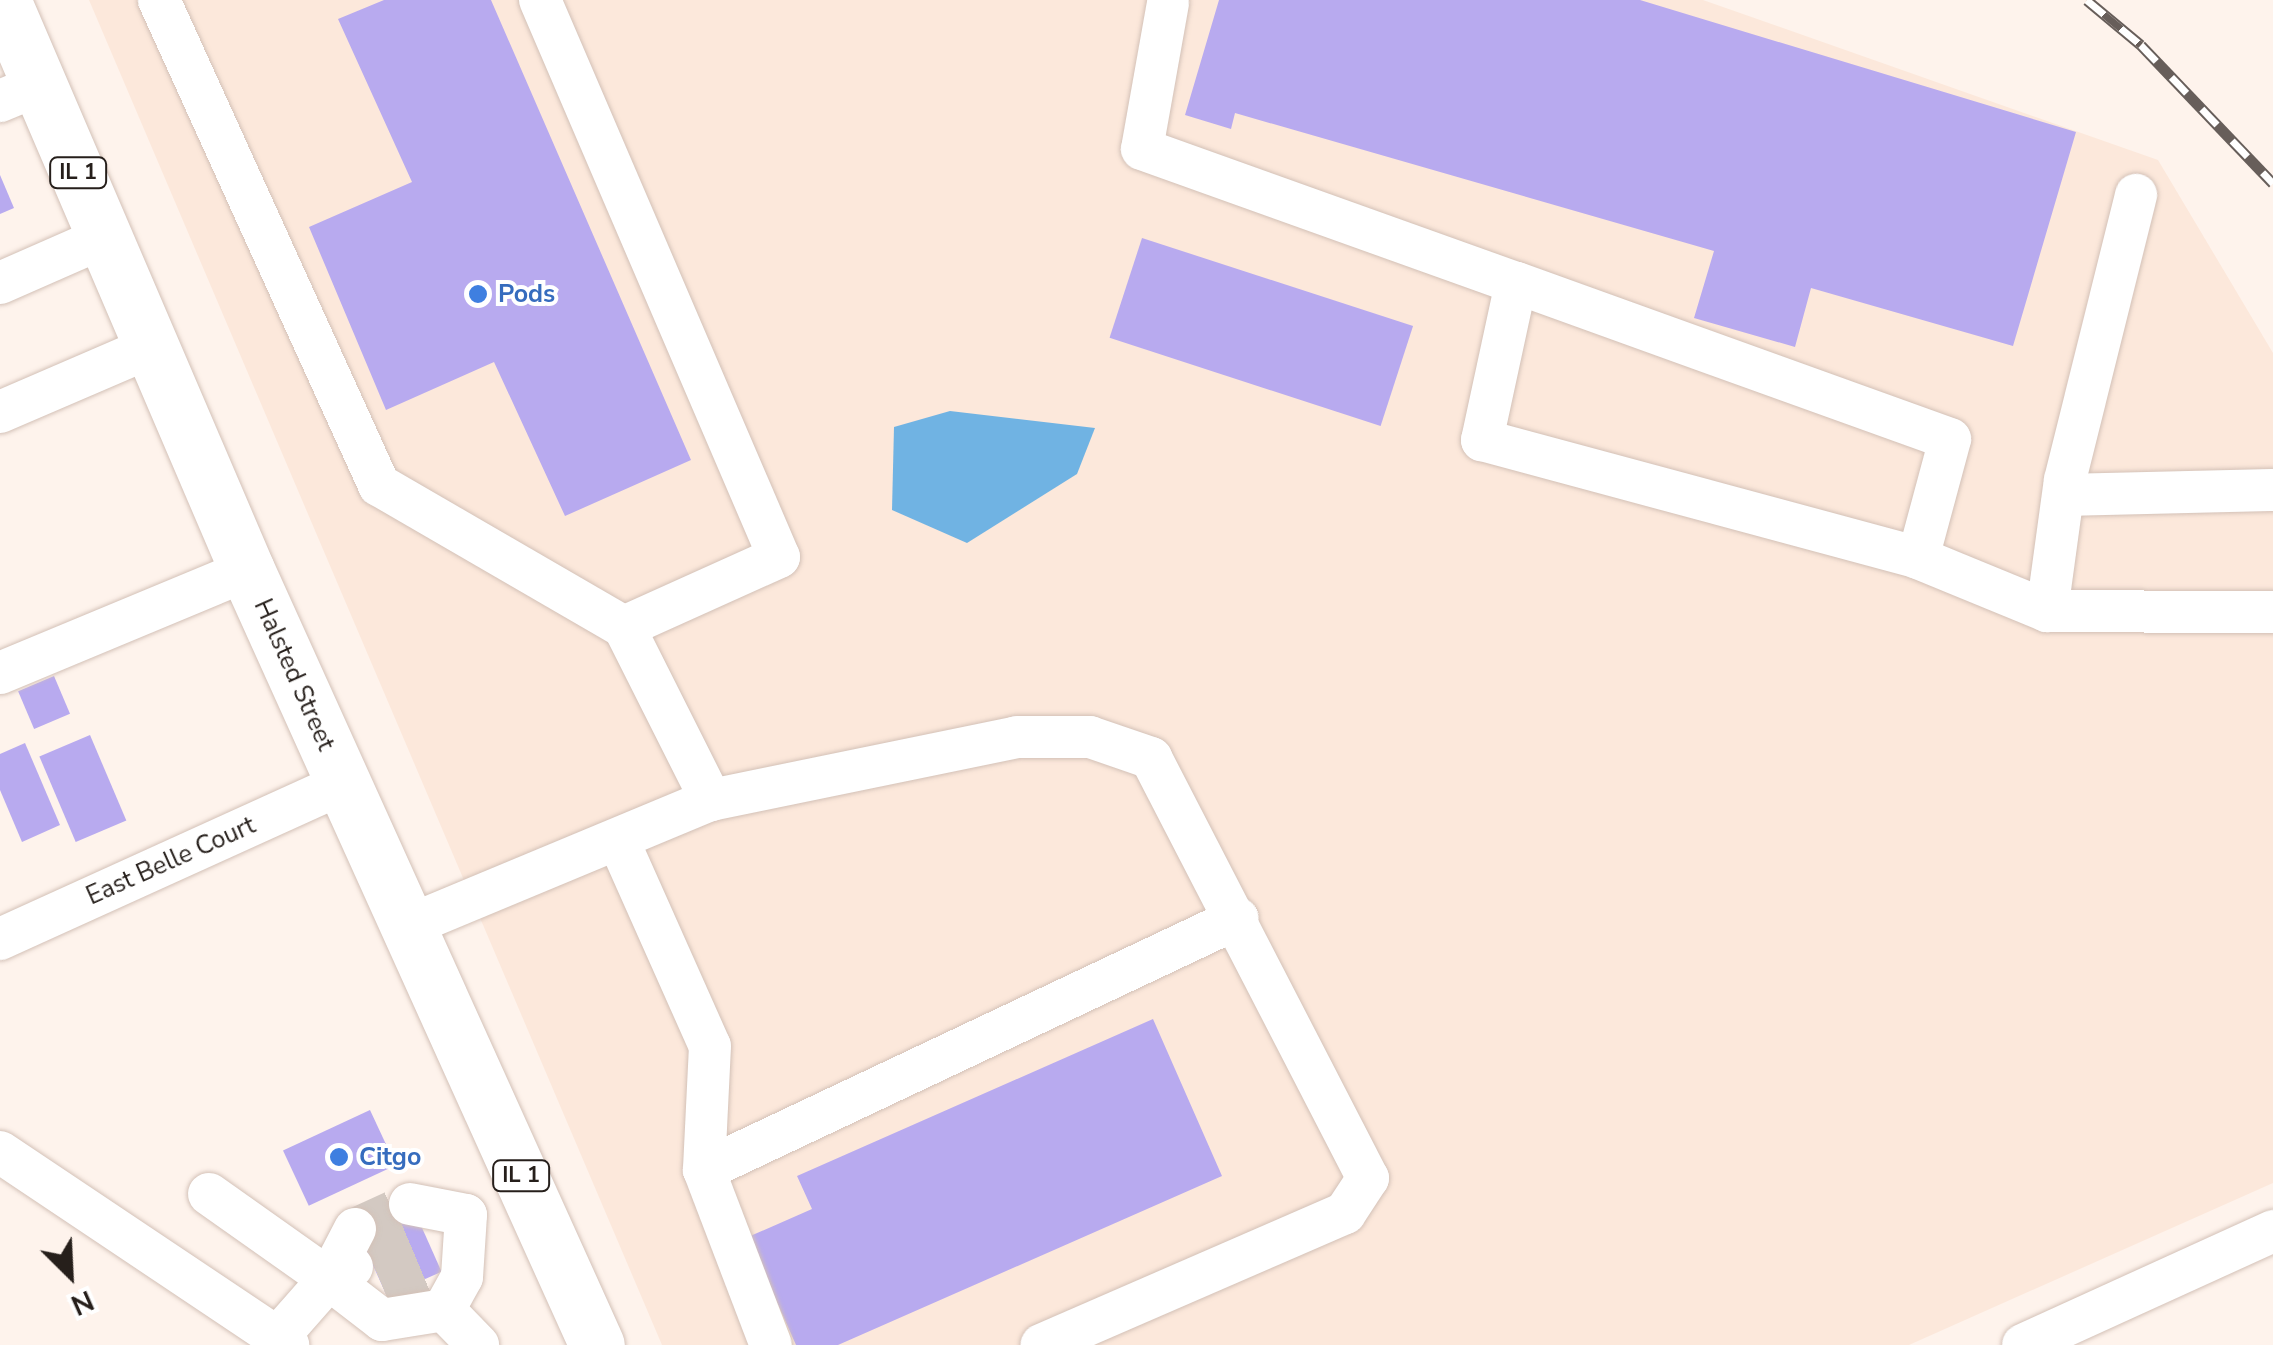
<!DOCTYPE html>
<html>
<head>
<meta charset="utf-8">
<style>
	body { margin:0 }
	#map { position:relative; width:2273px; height:1345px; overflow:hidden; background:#fef3ec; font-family:"Nunito Sans",sans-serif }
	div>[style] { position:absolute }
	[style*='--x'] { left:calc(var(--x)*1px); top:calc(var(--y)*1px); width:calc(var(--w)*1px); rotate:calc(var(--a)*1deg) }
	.built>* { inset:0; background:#fce8db }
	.water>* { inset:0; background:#70b3e3 }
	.building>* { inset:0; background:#b8aaef; transform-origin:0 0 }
	.minor-tunnel>* { height:42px; margin-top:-21px; transform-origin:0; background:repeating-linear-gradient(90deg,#d3c9c2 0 42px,transparent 0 63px) }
	.roads { filter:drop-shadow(0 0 2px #d3c1b7) drop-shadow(0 0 2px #d3c1b7) }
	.minor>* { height:42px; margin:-21px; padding:0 21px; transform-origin:21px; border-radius:21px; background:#fff }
	.major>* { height:55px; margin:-27.5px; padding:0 27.5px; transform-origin:27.5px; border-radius:27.5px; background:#fff }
	.rail>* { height:11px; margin-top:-5.5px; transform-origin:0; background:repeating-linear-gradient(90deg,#fff 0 22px,#675e5a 0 44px); box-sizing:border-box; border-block:2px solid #675e5a }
	.dots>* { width:28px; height:28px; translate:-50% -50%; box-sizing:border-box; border:5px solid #fff; border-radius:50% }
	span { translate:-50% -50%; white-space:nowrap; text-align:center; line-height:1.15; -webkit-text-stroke:8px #fff; paint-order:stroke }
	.shield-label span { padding:2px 8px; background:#fff; border:2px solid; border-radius:8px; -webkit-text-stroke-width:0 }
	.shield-label { font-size:22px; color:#261f1b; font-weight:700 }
	.shop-label { font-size:25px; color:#366cbe; font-weight:700 }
	.left { translate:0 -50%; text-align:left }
	.street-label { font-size:25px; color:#261f1b }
	.north { position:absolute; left:20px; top:1225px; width:100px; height:100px; -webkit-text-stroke:8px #fff; paint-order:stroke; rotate:156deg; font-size:28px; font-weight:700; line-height:40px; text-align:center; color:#261f1b }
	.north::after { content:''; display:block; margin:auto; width:35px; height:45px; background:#261f1b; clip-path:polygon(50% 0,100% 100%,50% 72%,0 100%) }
</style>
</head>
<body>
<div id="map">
	<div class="built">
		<i style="clip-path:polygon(89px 0,1703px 0,2158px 160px,2273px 353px,2273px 1183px,1909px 1345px,662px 1345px)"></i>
	</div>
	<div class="water">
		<i style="clip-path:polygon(950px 411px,1095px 428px,1077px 474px,967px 543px,892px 510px,894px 427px)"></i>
	</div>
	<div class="building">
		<i style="clip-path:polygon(384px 0,491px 0,691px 460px,565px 516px,494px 362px,386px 410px,309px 227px,412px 182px,338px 19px)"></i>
		<i style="clip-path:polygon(1219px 0,1640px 0,2076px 132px,2013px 346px,1811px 288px,1795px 347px,1694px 318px,1714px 251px,1235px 113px,1231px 129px,1185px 115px)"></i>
		<i style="clip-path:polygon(0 175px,14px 208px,0 214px)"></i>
		<i style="left:1142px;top:238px;width:285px;height:105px;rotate:18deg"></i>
		<i style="left:54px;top:676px;width:41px;height:39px;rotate:67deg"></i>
		<i style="left:90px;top:735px;width:93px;height:55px;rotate:67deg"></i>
		<i style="clip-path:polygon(25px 743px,60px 825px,22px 842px,0 790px,0 754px)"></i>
		<i style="clip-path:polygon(1153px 1019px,1222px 1176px,838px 1345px,796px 1345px,748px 1237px,812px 1209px,797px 1176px)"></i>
		<i style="left:370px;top:1110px;width:61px;height:96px;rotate:65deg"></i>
		<i style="left:407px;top:1194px;width:85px;height:60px;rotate:66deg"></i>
	</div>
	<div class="minor-tunnel">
		<i style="--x:355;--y:1229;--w:60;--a:-24.4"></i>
		<i style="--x:370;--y:1257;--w:59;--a:-23.1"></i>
		<i style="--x:383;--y:1288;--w:60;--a:-22.7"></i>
	</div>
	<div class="roads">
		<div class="minor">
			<i style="--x:159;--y:0;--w:533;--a:65.6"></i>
			<i style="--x:379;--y:485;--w:283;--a:30.1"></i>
			<i style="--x:624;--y:627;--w:194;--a:63.3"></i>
			<i style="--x:540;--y:0;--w:606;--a:66.78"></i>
			<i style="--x:779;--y:557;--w:170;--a:155.7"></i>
			<i style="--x:1168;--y:3;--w:148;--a:100.1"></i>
			<i style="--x:1142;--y:149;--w:397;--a:19.7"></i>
			<i style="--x:0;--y:101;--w:44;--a:-22.5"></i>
			<i style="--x:0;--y:283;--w:115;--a:-23.7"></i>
			<i style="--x:0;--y:412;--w:164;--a:-23.3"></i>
			<i style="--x:2064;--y:495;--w:209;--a:-1.4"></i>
			<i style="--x:1918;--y:558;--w:123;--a:-74.9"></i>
			<i style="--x:1950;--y:439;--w:461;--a:-160.2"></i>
			<i style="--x:1516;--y:283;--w:161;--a:102.2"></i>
			<i style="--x:1482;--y:440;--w:452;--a:15.1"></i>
			<i style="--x:1918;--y:558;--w:139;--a:22.3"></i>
			<i style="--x:2047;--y:611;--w:226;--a:0.3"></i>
			<i style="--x:2047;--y:611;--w:132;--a:-82.2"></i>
			<i style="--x:2065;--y:480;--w:294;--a:-76"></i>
			<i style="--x:0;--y:673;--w:268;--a:-22.6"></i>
			<i style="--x:619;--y:842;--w:223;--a:66"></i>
			<i style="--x:710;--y:1046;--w:124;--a:92.8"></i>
			<i style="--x:704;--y:1170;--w:187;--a:69.1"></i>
			<i style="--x:410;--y:925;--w:326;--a:-22.6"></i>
			<i style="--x:711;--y:800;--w:312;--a:-11.6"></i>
			<i style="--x:1017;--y:737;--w:73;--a:0"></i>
			<i style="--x:1090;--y:737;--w:65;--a:19"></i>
			<i style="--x:1151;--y:758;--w:473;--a:62.7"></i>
			<i style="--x:1368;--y:1178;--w:42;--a:123.3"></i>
			<i style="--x:1345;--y:1213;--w:331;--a:156.5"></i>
			<i style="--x:0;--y:939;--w:375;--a:-24.4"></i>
			<i style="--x:0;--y:1152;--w:347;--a:33.8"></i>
			<i style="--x:704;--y:1170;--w:590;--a:-25.26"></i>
			<i style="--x:209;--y:1194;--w:147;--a:35.3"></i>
			<i style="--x:410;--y:1204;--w:57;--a:11.1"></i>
			<i style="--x:466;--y:1215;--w:62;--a:93.7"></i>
			<i style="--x:462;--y:1277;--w:38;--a:119"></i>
			<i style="--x:444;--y:1310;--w:49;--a:45.8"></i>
			<i style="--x:355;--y:1229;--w:56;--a:117.5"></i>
			<i style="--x:329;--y:1279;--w:67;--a:37.7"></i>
			<i style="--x:382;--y:1320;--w:63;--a:-9.2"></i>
			<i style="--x:277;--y:1338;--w:79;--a:-48.6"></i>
			<i style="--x:329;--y:1279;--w:26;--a:-28"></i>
			<i style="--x:2023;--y:1345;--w:275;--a:-24.5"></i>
		</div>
		<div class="major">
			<i style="--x:3;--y:0;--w:620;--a:66.83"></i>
			<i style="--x:247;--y:570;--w:850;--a:65.7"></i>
		</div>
	</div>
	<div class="rail">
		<i style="--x:2087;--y:0;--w:70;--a:39.8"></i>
		<i style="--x:2141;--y:45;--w:191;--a:46.3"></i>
	</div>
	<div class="dots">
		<i style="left:478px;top:294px;background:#3f7fe0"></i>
		<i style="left:339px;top:1157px;background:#3f7fe0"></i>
	</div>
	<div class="shield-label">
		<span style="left:78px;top:173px">IL 1</span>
		<span style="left:521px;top:1176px">IL 1</span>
	</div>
	<div class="shop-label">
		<span class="left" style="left:498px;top:294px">Pods</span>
		<span class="left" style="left:359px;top:1157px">Citgo</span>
	</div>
	<div class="street-label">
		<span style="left:294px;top:675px;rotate:66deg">Halsted Street</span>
		<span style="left:171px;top:861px;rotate:-24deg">East Belle Court</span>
	</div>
	<div class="north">N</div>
</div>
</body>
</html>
